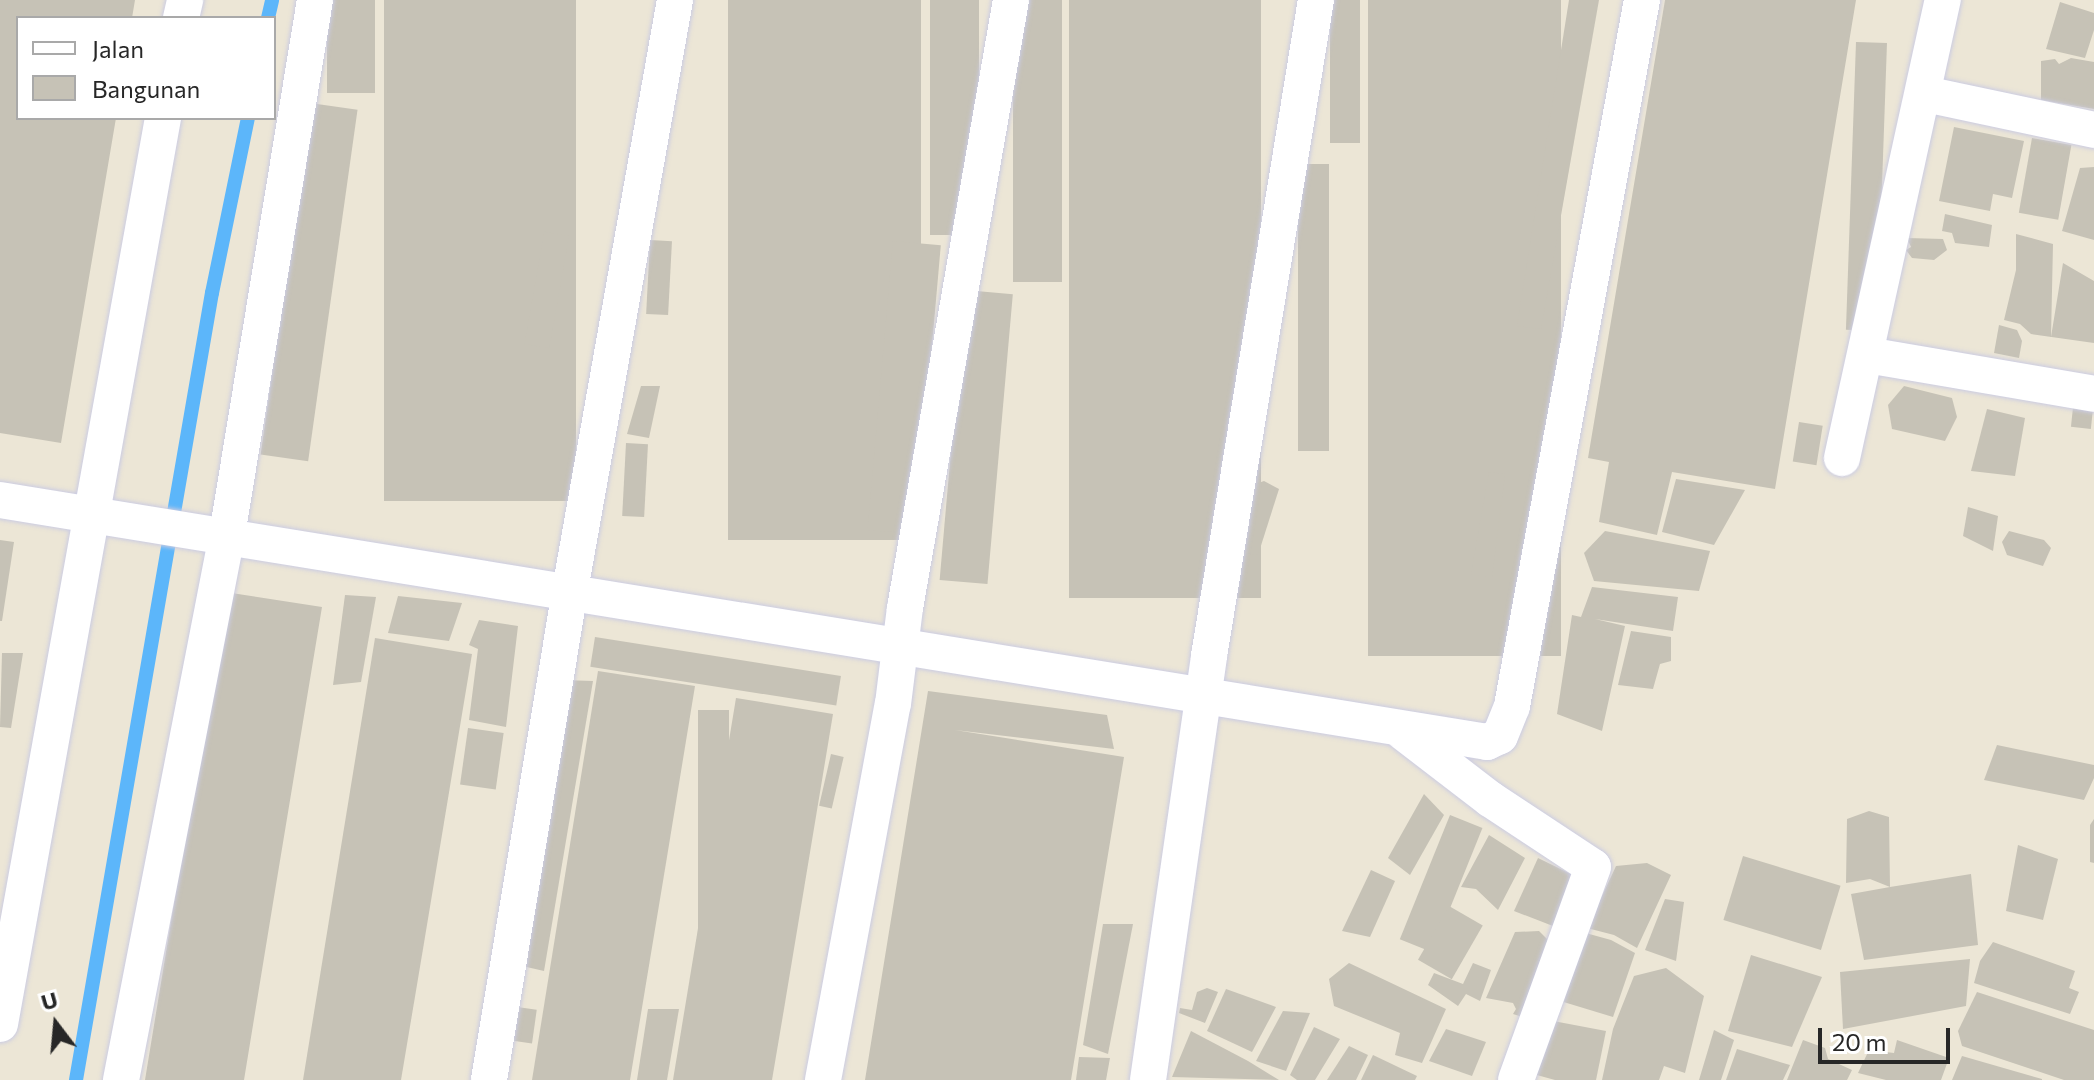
<!DOCTYPE html>
<html>
<head>
<meta charset="utf-8">
<style>
	body { margin:0 }
	#map { position:relative; width:2094px; height:1080px; overflow:hidden; background:#ece6d6; font-family:Commissioner,sans-serif }
	div>[style] { position:absolute }
	[style*='--x'] { left:calc(var(--x)*1px); top:calc(var(--y)*1px); width:calc(var(--w)*1px); rotate:calc(var(--a)*1deg) }
	.stream>* { height:14px; margin:-7px; padding:0 7px; transform-origin:7px; border-radius:7px; background:#5cb6fa }
	.building>* { inset:0; background:#c6c2b6; transform-origin:0 0 }
	.roads { filter:drop-shadow(0 0 2px #cbcce2) drop-shadow(0 0 2px #cbcce2) }
	.street>* { height:36px; margin:-18px; padding:0 18px; transform-origin:18px; border-radius:18px; background:#fff }
	span { translate:-50% -50%; white-space:nowrap; text-align:center; line-height:1.15; -webkit-text-stroke:7px #fff; paint-order:stroke }
	.legend { position:absolute; left:16px; top:16px; width:260px; height:104px; box-sizing:border-box; background:#fff; border:2px solid #a9a9a9; margin:0; padding:10px 14px; list-style:none; font-size:24px; color:#272727 }
	.legend li { display:flex; align-items:center; gap:16px; height:40px }
	.legend b { width:40px; border:2px solid #a9a9a9 }
	.north { position:absolute; left:16px; top:984px; width:80px; height:80px; -webkit-text-stroke:6px #fff; paint-order:stroke; rotate:344deg; font-size:22px; font-weight:700; line-height:32px; text-align:center; color:#272727 }
	.north::after { content:''; display:block; margin:auto; width:28px; height:36px; background:#272727; clip-path:polygon(50% 0,100% 100%,50% 72%,0 100%) }
	.scale { position:absolute; left:1818px; top:1028px; width:132px; height:36px; box-sizing:border-box; border:4px solid #272727; border-top:0; padding-left:10px; font-size:24px; line-height:28px; white-space:nowrap; color:#272727; -webkit-text-stroke:6px #fff; paint-order:stroke }
</style>
</head>
<body>
<div id="map">
	<div class="stream">
		<i style="--x:268;--y:18;--w:18;--a:-77"></i>
		<i style="--x:76;--y:1080;--w:799;--a:-80.2"></i>
		<i style="--x:212;--y:293;--w:179;--a:-78.4"></i>
	</div>
	<div class="building">
		<i style="clip-path:polygon(0 0,135px 0,132px 18px,18px 18px,18px 118px,116px 118px,61px 443px,0 433px)"></i>
		<i style="left:327px;top:0;width:48px;height:93px"></i>
		<i style="left:384px;top:0;width:192px;height:501px"></i>
		<i style="left:728px;top:0;width:193px;height:540px"></i>
		<i style="left:930px;top:0;width:49px;height:235px"></i>
		<i style="left:1013px;top:0;width:49px;height:282px"></i>
		<i style="left:1069px;top:0;width:192px;height:598px"></i>
		<i style="left:1330px;top:0;width:30px;height:143px"></i>
		<i style="left:1368px;top:0;width:193px;height:656px"></i>
		<i style="clip-path:polygon(1569px 0,1599px 0,1541px 329px,1517px 326px)"></i>
		<i style="clip-path:polygon(1665px 0,1856px 0,1775px 489px,1672px 472px,1657px 535px,1599px 522px,1609px 462px,1588px 458px)"></i>
		<i style="clip-path:polygon(2060px 2px,2094px 13px,2094px 30px,2085px 58px,2046px 49px)"></i>
		<i style="left:1856px;top:42px;width:31px;height:288px;rotate:2deg"></i>
		<i style="clip-path:polygon(2071px 58px,2094px 62px,2094px 109px,2041px 100px,2041px 61px,2055px 59px,2059px 64px)"></i>
		<i style="left:310px;top:103px;width:48px;height:355px;rotate:8deg"></i>
		<i style="clip-path:polygon(1954px 127px,2024px 141px,2012px 198px,1993px 194px,1990px 211px,1939px 201px)"></i>
		<i style="left:2032px;top:138px;width:40px;height:76px;rotate:10deg"></i>
		<i style="left:1298px;top:164px;width:31px;height:287px"></i>
		<i style="clip-path:polygon(2094px 167px,2094px 240px,2062px 231px,2080px 168px)"></i>
		<i style="clip-path:polygon(1945px 214px,1992px 225px,1989px 247px,1955px 243px,1952px 233px,1942px 231px)"></i>
		<i style="clip-path:polygon(2016px 234px,2053px 244px,2051px 337px,2063px 263px,2094px 281px,2094px 343px,2031px 334px,2020px 324px,2004px 320px,2016px 270px)"></i>
		<i style="left:569px;top:236px;width:114px;height:25px;rotate:100deg"></i>
		<i style="clip-path:polygon(1907px 238px,1943px 239px,1947px 250px,1934px 260px,1912px 258px,1906px 250px,1911px 247px)"></i>
		<i style="left:650px;top:240px;width:22px;height:74px;rotate:3deg"></i>
		<i style="left:893px;top:241px;width:48px;height:290px;rotate:5deg"></i>
		<i style="left:965px;top:290px;width:48px;height:291px;rotate:5deg"></i>
		<i style="clip-path:polygon(1999px 325px,2017px 330px,2022px 341px,2019px 358px,1994px 353px)"></i>
		<i style="clip-path:polygon(641px 386px,660px 386px,649px 438px,627px 434px)"></i>
		<i style="clip-path:polygon(1904px 386px,1952px 398px,1957px 417px,1945px 441px,1892px 429px,1888px 405px)"></i>
		<i style="left:2074px;top:398px;width:20px;height:29px;rotate:6deg"></i>
		<i style="clip-path:polygon(1987px 409px,2025px 418px,2015px 476px,1971px 471px)"></i>
		<i style="left:1799px;top:422px;width:24px;height:40px;rotate:9deg"></i>
		<i style="left:626px;top:443px;width:22px;height:73px;rotate:3deg"></i>
		<i style="clip-path:polygon(1489px 472px,1505px 474px,1492px 577px,1471px 574px)"></i>
		<i style="clip-path:polygon(1676px 479px,1745px 490px,1714px 545px,1662px 532px)"></i>
		<i style="clip-path:polygon(1264px 481px,1279px 489px,1258px 555px,1234px 552px,1247px 487px)"></i>
		<i style="clip-path:polygon(1968px 507px,1998px 516px,1993px 551px,1963px 536px)"></i>
		<i style="clip-path:polygon(1605px 531px,1710px 551px,1699px 591px,1594px 581px,1584px 553px)"></i>
		<i style="clip-path:polygon(2009px 531px,2044px 540px,2051px 548px,2043px 566px,2007px 555px,2002px 542px)"></i>
		<i style="clip-path:polygon(0 540px,14px 542px,2px 621px,0 621px)"></i>
		<i style="clip-path:polygon(1592px 587px,1678px 597px,1673px 631px,1595px 619px,1625px 626px,1602px 731px,1557px 714px,1572px 615px,1581px 617px)"></i>
		<i style="clip-path:polygon(225px 592px,322px 607px,273px 903px,244px 1080px,145px 1080px)"></i>
		<i style="clip-path:polygon(345px 595px,376px 597px,361px 682px,333px 685px)"></i>
		<i style="clip-path:polygon(398px 596px,462px 603px,449px 641px,388px 633px)"></i>
		<i style="clip-path:polygon(479px 620px,518px 626px,506px 727px,469px 720px,478px 649px,469px 645px)"></i>
		<i style="clip-path:polygon(1631px 631px,1671px 637px,1671px 661px,1660px 664px,1653px 689px,1618px 685px)"></i>
		<i style="left:595px;top:637px;width:249px;height:30px;rotate:9deg"></i>
		<i style="clip-path:polygon(375px 638px,472px 654px,423px 949px,401px 1080px,303px 1080px)"></i>
		<i style="clip-path:polygon(2px 653px,23px 653px,11px 728px,0 727px)"></i>
		<i style="clip-path:polygon(598px 671px,695px 686px,666px 863px,630px 1080px,532px 1080px)"></i>
		<i style="clip-path:polygon(562px 680px,593px 681px,544px 971px,518px 965px)"></i>
		<i style="clip-path:polygon(928px 691px,1107px 715px,1114px 749px,955px 730px,1124px 757px,1071px 1080px,865px 1080px)"></i>
		<i style="clip-path:polygon(736px 698px,833px 714px,784px 1009px,772px 1080px,673px 1080px)"></i>
		<i style="left:698px;top:710px;width:31px;height:288px"></i>
		<i style="left:468px;top:728px;width:36px;height:57px;rotate:8deg"></i>
		<i style="clip-path:polygon(1997px 745px,2094px 765px,2094px 778px,2084px 800px,1984px 780px)"></i>
		<i style="left:831px;top:754px;width:13px;height:53px;rotate:13deg"></i>
		<i style="clip-path:polygon(1424px 794px,1444px 815px,1410px 875px,1388px 858px)"></i>
		<i style="clip-path:polygon(1869px 811px,1889px 817px,1890px 887px,1971px 874px,1978px 945px,1864px 960px,1851px 894px,1890px 887px,1870px 879px,1846px 883px,1847px 819px)"></i>
		<i style="left:1450px;top:815px;width:35px;height:134px;rotate:22deg"></i>
		<i style="clip-path:polygon(2094px 819px,2094px 863px,2090px 862px,2090px 825px)"></i>
		<i style="clip-path:polygon(1489px 835px,1525px 858px,1498px 910px,1476px 889px,1461px 887px)"></i>
		<i style="clip-path:polygon(2018px 845px,2058px 859px,2043px 920px,2006px 911px)"></i>
		<i style="left:1743px;top:856px;width:102px;height:67px;rotate:17deg"></i>
		<i style="clip-path:polygon(1538px 858px,1577px 877px,1558px 928px,1514px 911px)"></i>
		<i style="clip-path:polygon(1647px 863px,1671px 875px,1637px 948px,1614px 935px,1587px 928px,1616px 866px)"></i>
		<i style="clip-path:polygon(1371px 870px,1395px 881px,1370px 937px,1342px 931px)"></i>
		<i style="clip-path:polygon(1665px 899px,1684px 902px,1676px 961px,1645px 950px)"></i>
		<i style="left:1449px;top:906px;width:39px;height:62px;rotate:30deg"></i>
		<i style="clip-path:polygon(1103px 924px,1133px 924px,1108px 1054px,1083px 1045px)"></i>
		<i style="clip-path:polygon(1539px 931px,1558px 950px,1529px 1019px,1513px 1014px,1516px 1009px,1513px 1003px,1486px 998px,1515px 932px)"></i>
		<i style="clip-path:polygon(1582px 932px,1611px 940px,1635px 953px,1613px 1017px,1557px 1000px)"></i>
		<i style="clip-path:polygon(1993px 942px,2075px 971px,2069px 988px,2079px 992px,2070px 1014px,1974px 983px,1980px 961px)"></i>
		<i style="clip-path:polygon(1751px 955px,1822px 977px,1792px 1047px,1728px 1031px)"></i>
		<i style="clip-path:polygon(1970px 959px,1966px 1006px,1843px 1029px,1840px 972px)"></i>
		<i style="clip-path:polygon(1349px 963px,1446px 1009px,1422px 1063px,1395px 1055px,1400px 1033px,1334px 1006px,1329px 979px)"></i>
		<i style="clip-path:polygon(1473px 963px,1491px 970px,1480px 1001px,1466px 994px,1458px 1006px,1428px 985px,1434px 973px,1463px 984px)"></i>
		<i style="clip-path:polygon(1666px 968px,1704px 996px,1685px 1073px,1664px 1066px,1659px 1080px,1602px 1080px,1613px 1029px,1634px 976px)"></i>
		<i style="clip-path:polygon(1207px 988px,1218px 992px,1205px 1023px,1179px 1013px,1180px 1008px,1192px 1010px,1197px 992px)"></i>
		<i style="clip-path:polygon(1226px 989px,1276px 1007px,1252px 1052px,1207px 1031px)"></i>
		<i style="clip-path:polygon(1977px 992px,2094px 1030px,2094px 1080px,2064px 1080px,1962px 1046px,1958px 1031px)"></i>
		<i style="left:510px;top:1006px;width:27px;height:34px;rotate:8deg"></i>
		<i style="clip-path:polygon(648px 1009px,679px 1009px,667px 1080px,637px 1080px)"></i>
		<i style="clip-path:polygon(1283px 1011px,1310px 1013px,1286px 1071px,1256px 1061px)"></i>
		<i style="clip-path:polygon(1548px 1020px,1606px 1031px,1596px 1080px,1555px 1080px,1526px 1072px)"></i>
		<i style="clip-path:polygon(1314px 1027px,1340px 1039px,1315px 1080px,1297px 1080px,1290px 1075px)"></i>
		<i style="clip-path:polygon(1446px 1029px,1486px 1042px,1472px 1076px,1429px 1061px)"></i>
		<i style="clip-path:polygon(1714px 1030px,1734px 1040px,1721px 1080px,1699px 1080px)"></i>
		<i style="clip-path:polygon(1191px 1031px,1248px 1061px,1279px 1080px,1172px 1077px)"></i>
		<i style="clip-path:polygon(1803px 1040px,1825px 1048px,1828px 1059px,1852px 1070px,1847px 1080px,1787px 1080px)"></i>
		<i style="clip-path:polygon(1897px 1040px,1949px 1058px,1941px 1080px,1886px 1080px,1858px 1073px,1869px 1050px,1894px 1053px)"></i>
		<i style="clip-path:polygon(1349px 1046px,1368px 1055px,1356px 1080px,1327px 1080px)"></i>
		<i style="clip-path:polygon(1737px 1049px,1790px 1065px,1783px 1080px,1726px 1080px)"></i>
		<i style="clip-path:polygon(1373px 1055px,1417px 1076px,1415px 1080px,1361px 1080px)"></i>
		<i style="clip-path:polygon(1962px 1056px,2042px 1079px,2042px 1080px,1952px 1080px)"></i>
		<i style="clip-path:polygon(1079px 1057px,1110px 1058px,1106px 1080px,1076px 1080px)"></i>
	</div>
	<div class="roads">
		<div class="street">
			<i style="--x:181;--y:18;--w:18;--a:-77"></i>
			<i style="--x:1925;--y:94;--w:173;--a:12"></i>
			<i style="--x:1867;--y:355;--w:230;--a:9.7"></i>
			<i style="--x:1842;--y:458;--w:469;--a:-77.6"></i>
			<i style="--x:0;--y:500;--w:1507;--a:9.24"></i>
			<i style="--x:1487;--y:742;--w:14;--a:-25"></i>
			<i style="--x:1500;--y:736;--w:32;--a:-68"></i>
			<i style="--x:1512;--y:706;--w:718;--a:-79.57"></i>
			<i style="--x:1404;--y:733;--w:108;--a:37.5"></i>
			<i style="--x:1490;--y:799;--w:123;--a:33.4"></i>
			<i style="--x:1593;--y:867;--w:226;--a:109.9"></i>
			<i style="--x:0;--y:1024;--w:921;--a:-79.8"></i>
			<i style="--x:121;--y:1080;--w:555;--a:-78.99"></i>
			<i style="--x:227;--y:535;--w:542;--a:-80.66"></i>
			<i style="--x:489;--y:1080;--w:497;--a:-80.6"></i>
			<i style="--x:570;--y:590;--w:599;--a:-79.91"></i>
			<i style="--x:823;--y:1080;--w:382;--a:-79.5"></i>
			<i style="--x:893;--y:704;--w:97;--a:-82.9"></i>
			<i style="--x:905;--y:608;--w:617;--a:-80.11"></i>
			<i style="--x:1148;--y:1080;--w:428;--a:-81.8"></i>
			<i style="--x:1209;--y:656;--w:665;--a:-80.74"></i>
		</div>
	</div>
	<ul class="legend">
	<li><b style="height:10px;background:#fff"></b>Jalan</li>
	<li><b style="height:22px;background:#c6c2b6"></b>Bangunan</li>
	</ul>
	<div class="north">U</div>
	<div class="scale">20 m</div>
</div>
</body>
</html>
